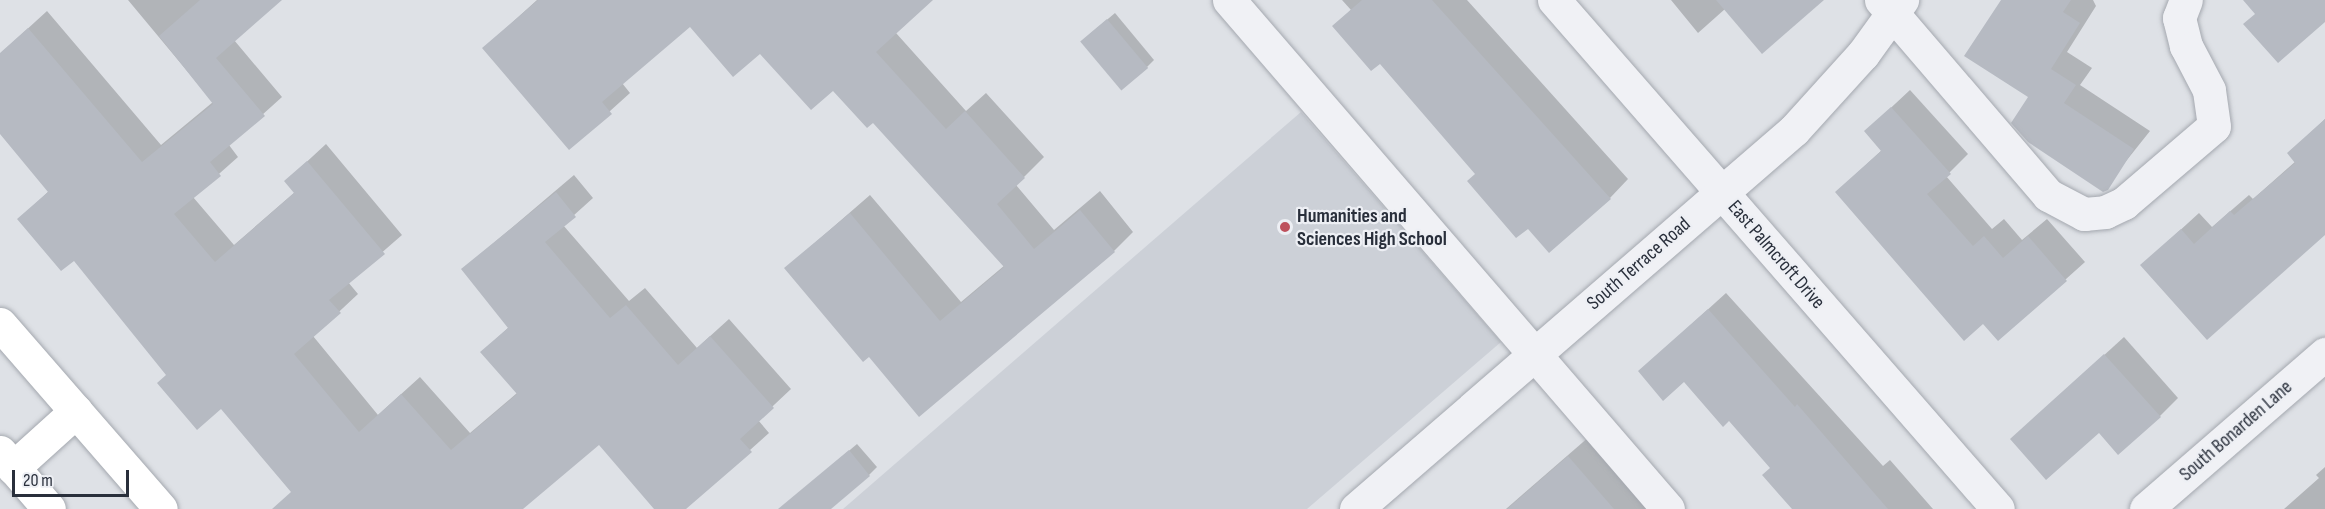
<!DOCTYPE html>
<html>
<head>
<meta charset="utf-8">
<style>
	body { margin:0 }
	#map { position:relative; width:2325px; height:509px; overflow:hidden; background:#dee1e6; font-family:"Sofia Sans Condensed",sans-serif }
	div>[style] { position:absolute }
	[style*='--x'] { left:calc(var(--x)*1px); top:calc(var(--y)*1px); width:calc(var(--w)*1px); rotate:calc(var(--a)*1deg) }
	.built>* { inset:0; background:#ccd0d7 }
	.shadow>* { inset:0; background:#0003 }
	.building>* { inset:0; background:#b6bac2; transform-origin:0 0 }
	.roads { filter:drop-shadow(0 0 2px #a4a8af) drop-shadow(0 0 2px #a4a8af) }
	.minor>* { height:33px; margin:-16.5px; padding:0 16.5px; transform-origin:16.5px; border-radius:16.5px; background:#f0f1f5 }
	.major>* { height:33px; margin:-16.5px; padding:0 16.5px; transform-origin:16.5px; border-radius:16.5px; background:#fff }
	.dots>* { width:16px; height:16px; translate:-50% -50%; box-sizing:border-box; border:3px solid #edeff4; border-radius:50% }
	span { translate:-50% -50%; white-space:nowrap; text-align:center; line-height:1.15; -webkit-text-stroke:4.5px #edeff4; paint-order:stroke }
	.poi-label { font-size:20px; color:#292f3b; font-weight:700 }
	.left { translate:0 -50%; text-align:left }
	.street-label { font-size:20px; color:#292f3b }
	.scale { position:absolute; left:12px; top:470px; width:117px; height:27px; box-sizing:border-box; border:3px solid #292f3b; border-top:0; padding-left:8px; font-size:18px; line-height:21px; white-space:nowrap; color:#292f3b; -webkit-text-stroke:4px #edeff4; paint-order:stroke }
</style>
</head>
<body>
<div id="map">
	<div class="built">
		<i style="clip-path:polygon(1301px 112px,1501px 342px,1307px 509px,843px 509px)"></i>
	</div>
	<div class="shadow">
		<i style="clip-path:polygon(128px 0,280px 0,234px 40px,282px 97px,229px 145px,238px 157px,193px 197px,234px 245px,295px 192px,286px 181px,326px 144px,402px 235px,348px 282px,358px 294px,313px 336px,378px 415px,420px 377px,470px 433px,517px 393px,482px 352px,509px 327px,463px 269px,574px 175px,593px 198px,563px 225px,629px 301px,645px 288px,697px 348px,729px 319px,791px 389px,758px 420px,769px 433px,684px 509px,656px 509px,599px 443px,521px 509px,281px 509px,292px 491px,221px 407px,168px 375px,74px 259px,19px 219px,49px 191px,0 133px,0 54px,47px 11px,161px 145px,213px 102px)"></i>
		<i style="clip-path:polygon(537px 0,932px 0,896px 33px,966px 111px,986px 93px,1044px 157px,1016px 185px,1054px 230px,1100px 191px,1133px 232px,1114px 251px,869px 355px,786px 268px,870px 195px,961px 302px,1005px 265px,873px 120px,833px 88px,761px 52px,691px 25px,622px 83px,630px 93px,569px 148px,484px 48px)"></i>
		<i style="clip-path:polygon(1342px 0,1467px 0,1628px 179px,1610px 198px,1477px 174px,1380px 62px,1334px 26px,1351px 10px)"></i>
		<i style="clip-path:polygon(1671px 0,1821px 0,1725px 9px,1698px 33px)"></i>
		<i style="clip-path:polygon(2003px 0,2093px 0,2096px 6px,2067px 52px,2092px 68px,2080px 85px,2150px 131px,2103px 190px,2030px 97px)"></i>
		<i style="clip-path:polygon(1115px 13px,1154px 60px,1147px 67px,1090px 34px)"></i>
		<i style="clip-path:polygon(1910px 90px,1968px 154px,1946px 176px,1992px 229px,2004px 219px,2022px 240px,2047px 219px,2085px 262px,1999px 339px,1856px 174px,1882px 150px,1866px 131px)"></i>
		<i style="clip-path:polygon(2325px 119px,2325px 234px,2142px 265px,2199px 213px,2212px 227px,2249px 195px,2253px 199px,2296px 161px,2289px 153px)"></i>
		<i style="clip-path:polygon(1726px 293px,1883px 466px,1890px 460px,1933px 509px,1794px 509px,1772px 468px,1729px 419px,1684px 380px,1640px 371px)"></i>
		<i style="clip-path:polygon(2124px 337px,2178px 398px,2160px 416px,2099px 431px,2012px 439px)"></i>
		<i style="clip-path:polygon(1590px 436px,1653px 509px,1506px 509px)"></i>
		<i style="clip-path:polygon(857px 444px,877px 467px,869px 475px,829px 509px,780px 509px)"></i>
		<i style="clip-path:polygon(2325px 467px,2325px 509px,2284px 509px,2319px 478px,2316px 475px)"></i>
	</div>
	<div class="building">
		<i style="clip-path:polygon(200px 0,282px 0,216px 58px,265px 116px,210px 162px,221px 176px,174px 214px,215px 262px,294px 193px,284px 181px,307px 161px,385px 254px,329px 300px,341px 313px,294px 354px,359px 432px,401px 394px,451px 450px,517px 394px,480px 352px,508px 328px,461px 269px,556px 192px,576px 217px,545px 242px,610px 318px,626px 305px,678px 365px,710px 336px,774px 408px,740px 439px,752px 452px,686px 509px,654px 509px,599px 445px,523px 509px,272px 509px,291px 492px,221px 409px,197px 430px,157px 383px,166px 375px,74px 261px,61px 271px,17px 219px,48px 192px,0 134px,0 53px,28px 28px,142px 162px,213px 104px,159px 36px)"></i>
		<i style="clip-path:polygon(538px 0,933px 0,876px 52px,946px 129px,965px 111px,1025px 178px,997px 204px,1034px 249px,1080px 210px,1115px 252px,919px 417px,869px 357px,863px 362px,784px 268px,850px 213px,940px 321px,1004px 267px,873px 123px,867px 128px,833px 91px,811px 110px,760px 54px,733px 77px,690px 27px,602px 102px,612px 114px,569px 150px,482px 48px)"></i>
		<i style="clip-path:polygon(1362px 0,1432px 0,1611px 199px,1549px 253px,1528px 229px,1516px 238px,1467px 181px,1475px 174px,1380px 64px,1371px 71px,1332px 26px)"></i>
		<i style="clip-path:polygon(1716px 0,1824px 0,1762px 54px)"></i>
		<i style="clip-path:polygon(2001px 0,2071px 0,2063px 12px,2080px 23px,2051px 69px,2076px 85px,2064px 103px,2134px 149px,2108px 190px,2103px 192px,2028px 142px,2011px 123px,2028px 97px,1964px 56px)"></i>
		<i style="clip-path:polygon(2243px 0,2325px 0,2325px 22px,2278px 63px,2243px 24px,2255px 14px)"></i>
		<i style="left:1107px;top:19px;width:64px;height:35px;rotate:50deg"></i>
		<i style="clip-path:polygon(1891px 107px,1951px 174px,1927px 194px,1973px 246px,1984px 236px,2003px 258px,2028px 236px,2067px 281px,1998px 341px,1983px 324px,1964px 341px,1835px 192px,1881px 151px,1864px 131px)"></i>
		<i style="clip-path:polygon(2325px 119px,2325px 235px,2207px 340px,2140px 265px,2181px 229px,2194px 244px,2230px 211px,2234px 215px,2295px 163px,2287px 153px)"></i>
		<i style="clip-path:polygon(1708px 309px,1795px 407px,1797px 404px,1888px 509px,1792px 509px,1762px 475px,1770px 468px,1729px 421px,1723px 427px,1684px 382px,1663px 401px,1638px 371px)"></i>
		<i style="clip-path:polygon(2104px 354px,2161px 417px,2118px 455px,2099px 433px,2046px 480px,2010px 439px)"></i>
		<i style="clip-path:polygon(849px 450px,870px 476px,831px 509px,778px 509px)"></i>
		<i style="clip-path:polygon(1568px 456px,1614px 509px,1507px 509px)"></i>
	</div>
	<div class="roads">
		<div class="minor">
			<i style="--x:1229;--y:0;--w:672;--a:49.22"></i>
			<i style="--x:1554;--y:0;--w:675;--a:48.9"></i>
			<i style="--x:1881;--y:0;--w:257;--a:49.4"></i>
			<i style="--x:2048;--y:195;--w:41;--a:27.8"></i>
			<i style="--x:2084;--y:214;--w:21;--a:-5"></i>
			<i style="--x:2105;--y:212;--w:21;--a:-25"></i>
			<i style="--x:2124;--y:203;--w:118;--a:-40.5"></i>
			<i style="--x:2214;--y:126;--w:36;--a:-98"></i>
			<i style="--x:2209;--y:90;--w:50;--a:-117.6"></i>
			<i style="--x:2186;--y:46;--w:29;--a:-104"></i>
			<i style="--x:2179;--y:18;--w:19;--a:-69"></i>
			<i style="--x:1356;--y:509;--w:579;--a:-40.87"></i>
			<i style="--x:1794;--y:130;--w:103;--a:-47.8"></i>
			<i style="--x:1863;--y:54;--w:67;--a:-54.2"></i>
			<i style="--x:2146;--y:509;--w:237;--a:-40.9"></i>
		</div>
		<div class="major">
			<i style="--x:0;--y:324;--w:245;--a:49"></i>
			<i style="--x:0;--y:452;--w:75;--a:49.3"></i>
			<i style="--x:13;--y:468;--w:85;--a:-42.1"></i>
		</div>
	</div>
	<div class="dots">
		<i style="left:1285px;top:227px;background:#bd505c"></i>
	</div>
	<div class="poi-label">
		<span class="left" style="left:1297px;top:228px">Humanities and<br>Sciences High School</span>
	</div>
	<div class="street-label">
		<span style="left:1776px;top:255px;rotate:49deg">East Palmcroft Drive</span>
		<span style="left:1639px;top:264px;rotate:-41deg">South Terrace Road</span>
		<span style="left:2236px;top:431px;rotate:-41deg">South Bonarden Lane</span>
	</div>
	<div class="scale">20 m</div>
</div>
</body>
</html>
